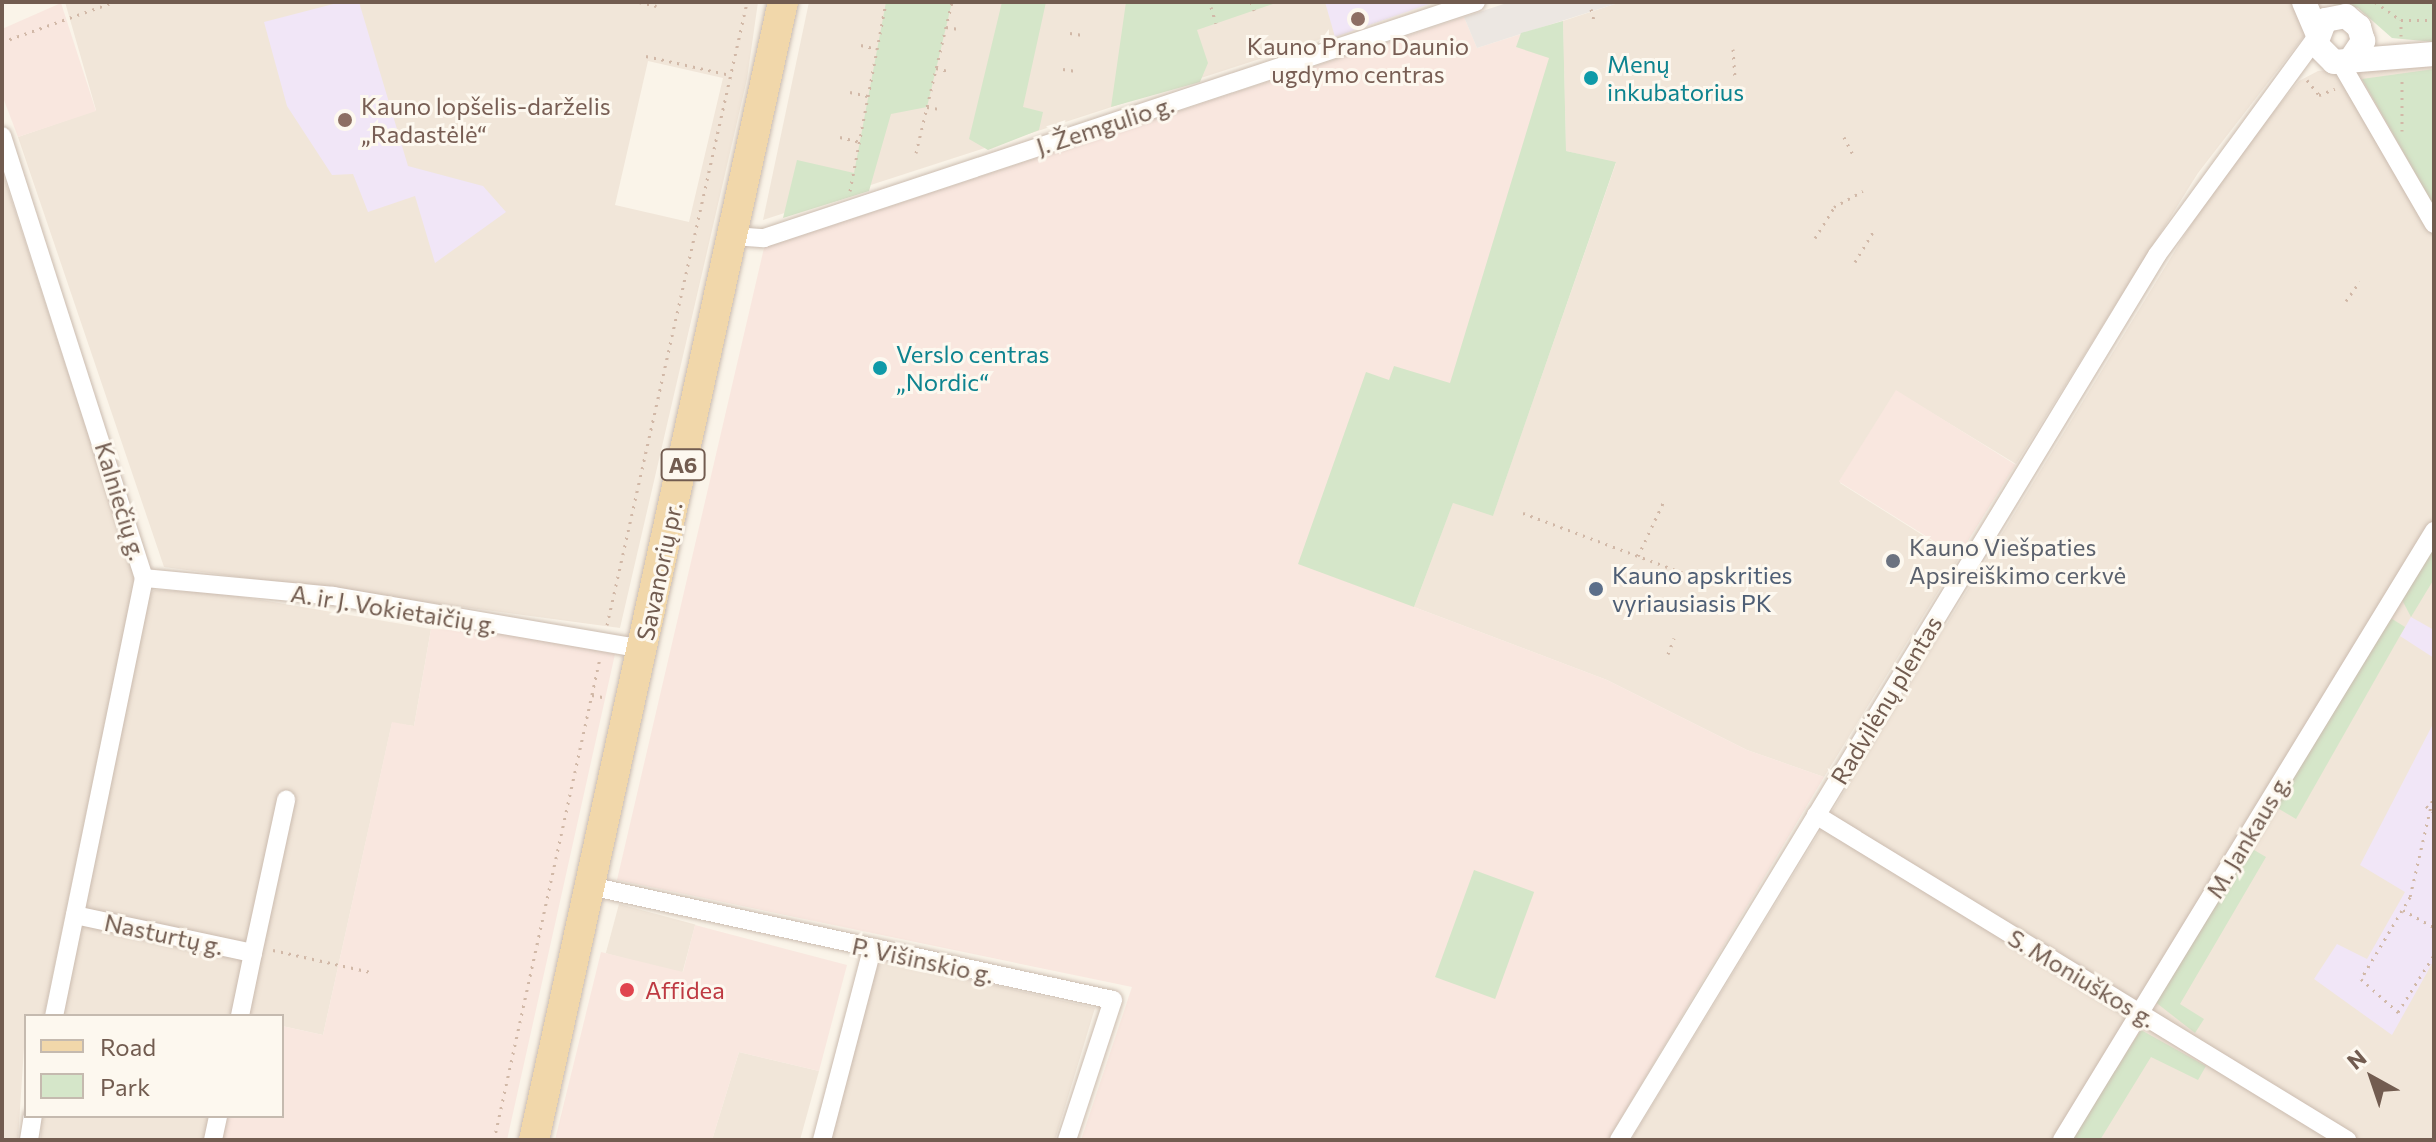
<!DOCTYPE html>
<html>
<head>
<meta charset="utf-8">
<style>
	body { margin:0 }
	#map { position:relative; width:2436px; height:1142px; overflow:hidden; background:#faf4e9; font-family:Commissioner,sans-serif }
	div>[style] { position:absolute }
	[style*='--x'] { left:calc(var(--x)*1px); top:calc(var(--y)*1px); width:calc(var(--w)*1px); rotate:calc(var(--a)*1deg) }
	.residential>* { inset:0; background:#f1e6d9; transform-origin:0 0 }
	.commercial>* { inset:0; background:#f9e7df; transform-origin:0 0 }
	.industrial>* { inset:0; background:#ece7e2 }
	.education>* { inset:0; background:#f1e6f7 }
	.green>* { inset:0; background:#d5e6c9; transform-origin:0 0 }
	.path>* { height:3px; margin-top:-1.5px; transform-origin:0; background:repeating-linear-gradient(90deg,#d1b8a7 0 2px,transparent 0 8px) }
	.roads { filter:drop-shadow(0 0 2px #cbbcb0) drop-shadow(0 0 2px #cbbcb0) }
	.minor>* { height:18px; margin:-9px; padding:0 9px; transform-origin:9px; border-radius:9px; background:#fff }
	.tertiary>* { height:24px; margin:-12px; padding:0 12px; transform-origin:12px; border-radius:12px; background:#fff }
	.primary>* { height:30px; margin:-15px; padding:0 15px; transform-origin:15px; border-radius:15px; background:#f1d7aa }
	.dots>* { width:22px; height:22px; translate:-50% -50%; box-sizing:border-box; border:4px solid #fdf8ef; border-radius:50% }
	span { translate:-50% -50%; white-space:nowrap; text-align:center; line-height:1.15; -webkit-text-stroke:6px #fdf8ef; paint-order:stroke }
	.shield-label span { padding:2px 6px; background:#fdf8ef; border:2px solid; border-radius:6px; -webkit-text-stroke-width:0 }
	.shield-label { font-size:22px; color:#725c50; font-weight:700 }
	.education-label { font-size:24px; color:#785e54 }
	.left { translate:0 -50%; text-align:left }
	.culture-label { font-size:24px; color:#0d838f }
	.street-label { font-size:24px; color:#725c50 }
	.worship-label { font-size:24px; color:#5b616d }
	.service-label { font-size:24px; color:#4e5e75 }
	.health-label { font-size:24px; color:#be3a42 }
	.frame { position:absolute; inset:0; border:4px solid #725c50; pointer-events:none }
	.legend { position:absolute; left:24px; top:1014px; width:260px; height:104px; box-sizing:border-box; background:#fdf8ef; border:2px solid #c5baaf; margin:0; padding:10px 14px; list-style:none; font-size:24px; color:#725c50 }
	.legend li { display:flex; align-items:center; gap:16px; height:40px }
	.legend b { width:40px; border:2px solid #c5baaf }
	.north { position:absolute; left:2332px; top:1038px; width:80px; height:80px; -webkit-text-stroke:6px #fdf8ef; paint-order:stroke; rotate:320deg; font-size:22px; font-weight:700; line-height:32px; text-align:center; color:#725c50 }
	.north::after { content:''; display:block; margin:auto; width:28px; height:36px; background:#725c50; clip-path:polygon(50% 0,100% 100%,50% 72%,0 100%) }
</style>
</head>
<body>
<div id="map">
	<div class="residential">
		<i style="clip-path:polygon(evenodd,65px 2px,758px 2px,747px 79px,620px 628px,164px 567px,18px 137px,96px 110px,65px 2px,648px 61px,723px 78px,689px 222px,615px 205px,648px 61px)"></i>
		<i style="clip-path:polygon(809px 2px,1435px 2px,763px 220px)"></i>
		<i style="clip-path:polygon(1621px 2px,2298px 2px,2308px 31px,2198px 173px,2016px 464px,1896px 391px,1840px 483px,1959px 558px,1824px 777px,1747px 750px,1607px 680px,1414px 607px,1453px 502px,1493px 515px,1616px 163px,1566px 151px,1563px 21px)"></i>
		<i style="clip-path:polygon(2434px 63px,2434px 1140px,1631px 1140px,2222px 174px,2299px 81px,2318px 71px)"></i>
		<i style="clip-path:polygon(2px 171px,135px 577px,44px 1016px,26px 1016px,18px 1140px,2px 1140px)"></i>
		<i style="clip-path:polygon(155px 590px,220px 593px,431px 629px,414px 726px,392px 723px,323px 1035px,282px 1026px,282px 1016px,61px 1016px,148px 594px)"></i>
		<i style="left:619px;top:904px;width:79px;height:51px;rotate:15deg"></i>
		<i style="clip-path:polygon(878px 959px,1095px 1008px,1055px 1140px,826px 1140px)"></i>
		<i style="clip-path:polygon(739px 1052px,819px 1071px,800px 1140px,712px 1140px)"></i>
		<i style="left:41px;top:1116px;width:171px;height:25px"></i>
	</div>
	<div class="commercial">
		<i style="clip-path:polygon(61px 3px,96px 111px,18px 137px,2px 95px,2px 29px)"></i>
		<i style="clip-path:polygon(1464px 17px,1477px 48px,1563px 21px,1566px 151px,1616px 162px,1493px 516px,1453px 503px,1414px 607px,1607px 680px,1747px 750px,1824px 777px,1608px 1140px,1081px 1140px,1132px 987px,617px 880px,764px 248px)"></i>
		<i style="left:1896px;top:390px;width:141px;height:108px;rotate:32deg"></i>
		<i style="clip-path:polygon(431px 629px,503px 632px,615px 654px,507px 1140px,221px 1140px,227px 1116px,282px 1116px,282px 1026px,323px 1035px,392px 722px,414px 726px)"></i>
		<i style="clip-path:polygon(695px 925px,847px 965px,819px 1071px,739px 1052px,712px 1140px,555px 1140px,601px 952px,683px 972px)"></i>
	</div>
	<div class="industrial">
		<i style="clip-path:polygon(1510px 2px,1621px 2px,1477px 48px,1464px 17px)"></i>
	</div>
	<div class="education">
		<i style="clip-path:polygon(341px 2px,359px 2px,408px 166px,483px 186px,506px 212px,435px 263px,415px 196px,368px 212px,353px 174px,332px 175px,287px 106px,264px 22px)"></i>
		<i style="clip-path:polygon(1325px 2px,1435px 2px,1335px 37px)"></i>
		<i style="clip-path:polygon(2411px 617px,2434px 630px,2434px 658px,2400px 636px)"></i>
		<i style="clip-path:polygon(2434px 722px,2434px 960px,2392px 1035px,2314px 979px,2337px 944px,2367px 959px,2405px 892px,2360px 865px)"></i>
	</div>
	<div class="green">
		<i style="clip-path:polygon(886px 2px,952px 2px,927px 107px,891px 114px,869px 191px,783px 218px,797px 160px,854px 173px)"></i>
		<i style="clip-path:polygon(1002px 2px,1066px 2px,1046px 2px,1023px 107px,1043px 112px,1039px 130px,988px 150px,969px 139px)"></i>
		<i style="clip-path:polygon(1126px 2px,1272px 2px,1273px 4px,1197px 30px,1208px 63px,1200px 82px,1111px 107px)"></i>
		<i style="clip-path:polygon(2320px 2px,2434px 2px,2434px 42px,2392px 38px,2358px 8px)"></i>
		<i style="clip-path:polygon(1563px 21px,1566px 151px,1616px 162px,1493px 516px,1453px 503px,1414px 607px,1298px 564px,1366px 372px,1389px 380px,1394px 366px,1450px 383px,1549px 58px,1516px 47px,1521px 33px)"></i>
		<i style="clip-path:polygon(2434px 69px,2434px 206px,2362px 79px)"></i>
		<i style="clip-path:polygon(2434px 544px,2434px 579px,2411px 617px,2401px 598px)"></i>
		<i style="clip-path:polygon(2389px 617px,2405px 627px,2296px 819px,2274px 806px)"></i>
		<i style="clip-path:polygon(2249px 847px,2266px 857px,2180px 1004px,2204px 1019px,2195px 1033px,2154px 1001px)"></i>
		<i style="left:1474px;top:870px;width:64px;height:114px;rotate:20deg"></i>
		<i style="clip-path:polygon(2141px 1030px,2206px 1066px,2198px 1080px,2151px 1057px,2100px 1140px,2070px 1140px)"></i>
	</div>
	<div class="path">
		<i style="--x:639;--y:2;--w:18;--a:13"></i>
		<i style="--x:1251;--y:2;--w:9;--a:69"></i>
		<i style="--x:2375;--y:2;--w:32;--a:35"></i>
		<i style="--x:2401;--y:20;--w:33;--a:0"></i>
		<i style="--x:1211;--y:7;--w:17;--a:73"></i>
		<i style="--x:1591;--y:9;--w:11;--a:75"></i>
		<i style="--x:946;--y:27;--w:13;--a:9"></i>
		<i style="--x:1070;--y:33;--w:13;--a:9"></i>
		<i style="--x:2401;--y:36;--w:16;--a:-90"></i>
		<i style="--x:2;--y:42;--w:119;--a:-19.7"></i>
		<i style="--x:861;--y:45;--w:16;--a:14"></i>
		<i style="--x:1733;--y:49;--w:27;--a:86"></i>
		<i style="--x:646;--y:56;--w:86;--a:12.7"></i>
		<i style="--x:936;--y:68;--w:12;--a:14"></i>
		<i style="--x:1063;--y:69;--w:13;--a:9"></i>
		<i style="--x:2307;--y:80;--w:19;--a:51"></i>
		<i style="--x:2319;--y:95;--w:17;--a:-21"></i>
		<i style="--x:850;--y:92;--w:18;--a:13"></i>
		<i style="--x:927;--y:107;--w:12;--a:9"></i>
		<i style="--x:2402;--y:131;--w:52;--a:-90"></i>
		<i style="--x:840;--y:137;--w:21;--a:14"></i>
		<i style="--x:1844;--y:137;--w:20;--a:63"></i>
		<i style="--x:916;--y:153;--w:155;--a:-76.6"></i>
		<i style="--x:850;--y:191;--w:192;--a:-79.2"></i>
		<i style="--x:1815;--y:238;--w:36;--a:-58"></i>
		<i style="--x:1834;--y:207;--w:33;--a:-29"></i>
		<i style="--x:1855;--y:262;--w:37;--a:-59"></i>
		<i style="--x:2346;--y:301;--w:24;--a:-55"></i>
		<i style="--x:1523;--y:513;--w:186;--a:20.5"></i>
		<i style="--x:1638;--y:556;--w:59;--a:-64.7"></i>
		<i style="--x:607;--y:625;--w:639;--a:-77.33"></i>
		<i style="--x:1668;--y:654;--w:17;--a:-69"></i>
		<i style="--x:592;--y:695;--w:16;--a:11"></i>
		<i style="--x:2434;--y:793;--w:107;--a:103"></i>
		<i style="--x:2410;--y:897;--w:96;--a:120.9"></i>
		<i style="--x:2361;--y:979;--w:50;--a:41.7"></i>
		<i style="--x:2398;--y:1012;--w:67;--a:-57.7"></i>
		<i style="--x:2426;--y:806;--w:10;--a:37"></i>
		<i style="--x:2403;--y:910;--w:35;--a:29"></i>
		<i style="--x:273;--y:950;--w:100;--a:12.7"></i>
		<i style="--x:494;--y:1140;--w:493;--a:-77.6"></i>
	</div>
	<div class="roads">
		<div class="minor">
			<i style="--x:2340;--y:62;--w:187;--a:59.9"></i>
			<i style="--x:2;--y:136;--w:464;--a:72.2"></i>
			<i style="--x:144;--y:578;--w:447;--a:101.6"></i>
			<i style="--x:733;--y:236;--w:31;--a:4"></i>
			<i style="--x:764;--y:238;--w:750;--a:-18.34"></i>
			<i style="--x:144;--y:578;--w:190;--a:5.4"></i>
			<i style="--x:333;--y:596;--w:314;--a:9.7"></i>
			<i style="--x:1816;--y:815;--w:623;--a:31.47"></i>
			<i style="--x:590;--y:886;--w:535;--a:12.3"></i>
			<i style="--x:1113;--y:1000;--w:147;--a:108.2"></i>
			<i style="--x:75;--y:915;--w:182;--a:12.1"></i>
			<i style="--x:253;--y:953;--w:64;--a:101.7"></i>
			<i style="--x:253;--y:953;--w:157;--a:-77.8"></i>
			<i style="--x:29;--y:1140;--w:24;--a:-81"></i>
			<i style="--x:213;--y:1140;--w:25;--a:-78"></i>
			<i style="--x:822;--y:1140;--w:197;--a:-75.3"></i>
			<i style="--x:1619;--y:1140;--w:1036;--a:-58.7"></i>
			<i style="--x:2157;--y:255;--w:269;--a:-53.8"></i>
			<i style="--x:2062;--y:1140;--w:714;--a:-58.58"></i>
		</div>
		<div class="tertiary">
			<i style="--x:2304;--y:2;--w:33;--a:67"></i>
			<i style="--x:2351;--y:59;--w:22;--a:-56"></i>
			<i style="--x:2363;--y:41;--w:15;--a:-106"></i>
			<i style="--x:2359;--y:27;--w:17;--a:-140"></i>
			<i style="--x:2346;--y:16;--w:21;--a:169"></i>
			<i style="--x:2325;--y:20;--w:26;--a:111"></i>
			<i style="--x:2316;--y:44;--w:25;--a:45"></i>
			<i style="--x:2334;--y:62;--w:100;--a:-4.6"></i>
		</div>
		<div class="primary">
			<i style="--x:534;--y:1140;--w:1165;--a:-77.66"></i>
		</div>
	</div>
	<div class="dots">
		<i style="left:1358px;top:19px;background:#8d6e63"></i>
		<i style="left:1591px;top:78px;background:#0f9aa8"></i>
		<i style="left:345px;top:120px;background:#8d6e63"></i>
		<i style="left:880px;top:368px;background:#0f9aa8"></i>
		<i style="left:1893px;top:561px;background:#6b7280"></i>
		<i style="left:1596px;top:589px;background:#5c6f8a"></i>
		<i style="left:627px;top:990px;background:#e0444e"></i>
	</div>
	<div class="shield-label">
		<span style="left:683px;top:465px">A6</span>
	</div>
	<div class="education-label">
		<span style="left:1358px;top:60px">Kauno Prano Daunio<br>ugdymo centras</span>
		<span class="left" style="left:361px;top:120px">Kauno lopšelis-darželis<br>„Radastėlė“</span>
	</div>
	<div class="culture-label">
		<span class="left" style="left:1607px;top:78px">Menų<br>inkubatorius</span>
		<span class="left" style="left:896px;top:368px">Verslo centras<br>„Nordic“</span>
	</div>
	<div class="street-label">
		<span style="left:1105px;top:125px;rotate:-18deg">J. Žemgulio g.</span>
		<span style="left:121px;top:501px;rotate:73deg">Kalniečių g.</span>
		<span style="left:659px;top:571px;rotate:-78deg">Savanorių pr.</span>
		<span style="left:394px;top:609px;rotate:9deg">A. ir J. Vokietaičių g.</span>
		<span style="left:1886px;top:700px;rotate:-59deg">Radvilėnų plentas</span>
		<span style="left:2248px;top:836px;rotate:-59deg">M. Jankaus g.</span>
		<span style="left:164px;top:934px;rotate:12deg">Nasturtų g.</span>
		<span style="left:923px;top:960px;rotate:12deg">P. Višinskio g.</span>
		<span style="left:2082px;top:978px;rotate:31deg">S. Moniuškos g.</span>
	</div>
	<div class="worship-label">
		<span class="left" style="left:1909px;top:561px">Kauno Viešpaties<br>Apsireiškimo cerkvė</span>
	</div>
	<div class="service-label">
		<span class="left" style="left:1612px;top:589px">Kauno apskrities<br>vyriausiasis PK</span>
	</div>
	<div class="health-label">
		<span class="left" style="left:645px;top:990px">Affidea</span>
	</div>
	<div class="frame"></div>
	<ul class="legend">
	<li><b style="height:10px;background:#f1d7aa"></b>Road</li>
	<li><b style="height:22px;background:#d5e6c9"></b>Park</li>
	</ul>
	<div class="north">N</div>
</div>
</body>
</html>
